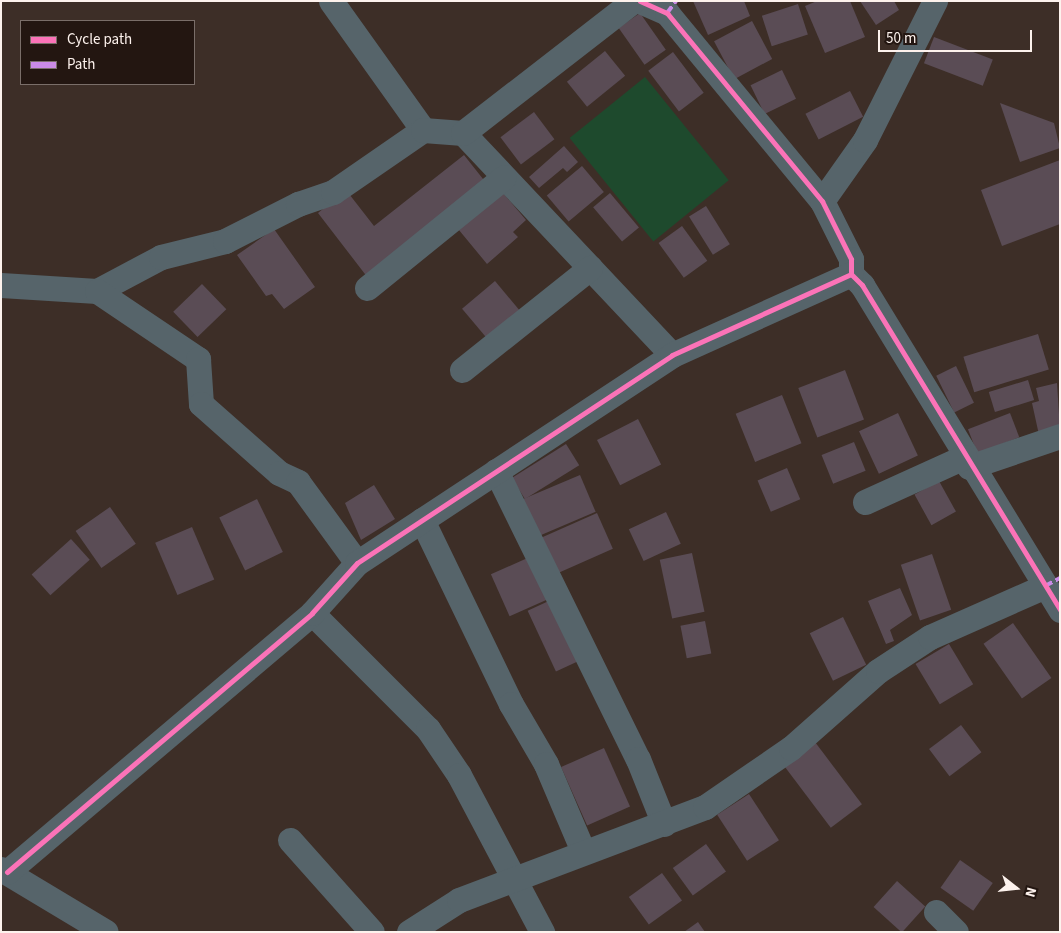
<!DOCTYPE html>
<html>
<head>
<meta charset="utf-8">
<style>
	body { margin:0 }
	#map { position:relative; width:1061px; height:933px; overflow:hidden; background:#3d2e27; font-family:"Source Sans 3",sans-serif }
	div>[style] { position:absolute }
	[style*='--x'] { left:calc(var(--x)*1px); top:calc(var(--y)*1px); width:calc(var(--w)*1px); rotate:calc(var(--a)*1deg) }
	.green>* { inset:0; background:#1e4a2d; transform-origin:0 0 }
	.building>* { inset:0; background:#5a4c55; transform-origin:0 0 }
	.minor>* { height:25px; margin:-12.5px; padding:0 12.5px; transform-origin:12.5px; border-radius:12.5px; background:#56646a }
	.quiet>* { height:4px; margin-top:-2px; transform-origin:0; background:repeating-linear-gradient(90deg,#ca8be6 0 8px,transparent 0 12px) }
	.cycleway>* { height:5px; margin:-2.5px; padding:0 2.5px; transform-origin:2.5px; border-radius:2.5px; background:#fb73b8 }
	span { translate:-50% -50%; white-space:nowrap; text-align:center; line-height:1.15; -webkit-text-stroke:4.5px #231611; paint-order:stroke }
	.frame { position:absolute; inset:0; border:2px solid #fdf2ed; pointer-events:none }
	.legend { position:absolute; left:20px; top:20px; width:175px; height:65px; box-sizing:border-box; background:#231611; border:1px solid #7a6e69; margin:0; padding:6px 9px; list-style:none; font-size:15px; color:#fdf2ed }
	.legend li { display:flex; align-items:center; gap:10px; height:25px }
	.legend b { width:25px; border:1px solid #7a6e69 }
	.north { position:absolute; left:991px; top:863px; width:50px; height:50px; -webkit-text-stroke:4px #231611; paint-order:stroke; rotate:106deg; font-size:14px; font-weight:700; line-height:20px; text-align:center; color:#fdf2ed }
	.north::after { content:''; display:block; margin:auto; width:18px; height:22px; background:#fdf2ed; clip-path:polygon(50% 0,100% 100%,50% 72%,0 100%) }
	.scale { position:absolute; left:878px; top:30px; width:154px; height:22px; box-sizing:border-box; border:2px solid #fdf2ed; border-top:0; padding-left:6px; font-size:15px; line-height:18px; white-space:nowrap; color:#fdf2ed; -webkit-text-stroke:4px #231611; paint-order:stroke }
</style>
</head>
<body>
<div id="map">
	<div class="green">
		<i style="left:645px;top:77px;width:133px;height:97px;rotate:51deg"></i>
	</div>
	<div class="building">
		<i style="clip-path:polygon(693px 1px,744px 1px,750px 16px,708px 35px)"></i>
		<i style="clip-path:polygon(817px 1px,850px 1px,865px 37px,825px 53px,805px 6px)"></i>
		<i style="clip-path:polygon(860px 1px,894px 1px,899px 10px,876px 25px)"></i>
		<i style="left:798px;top:4px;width:32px;height:38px;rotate:72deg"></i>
		<i style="left:640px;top:13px;width:45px;height:26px;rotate:55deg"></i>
		<i style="left:752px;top:21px;width:43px;height:43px;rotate:62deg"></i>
		<i style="left:934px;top:37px;width:63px;height:28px;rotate:21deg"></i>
		<i style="left:605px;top:51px;width:32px;height:49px;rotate:51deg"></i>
		<i style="left:673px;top:52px;width:51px;height:31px;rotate:53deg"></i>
		<i style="left:782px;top:70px;width:32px;height:35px;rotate:64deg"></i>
		<i style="left:850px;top:91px;width:29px;height:50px;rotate:63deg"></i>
		<i style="clip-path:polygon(1000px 103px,1054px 123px,1060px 148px,1020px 162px)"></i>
		<i style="left:534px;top:112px;width:34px;height:42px;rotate:53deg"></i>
		<i style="clip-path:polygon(564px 146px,578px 162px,567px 172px,563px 168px,539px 188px,529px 177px)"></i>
		<i style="clip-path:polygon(464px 155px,487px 184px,368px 278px,318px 213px,346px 190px,374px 226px)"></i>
		<i style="clip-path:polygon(1060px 160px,1060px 224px,1002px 246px,981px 190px)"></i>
		<i style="left:582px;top:166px;width:34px;height:46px;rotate:50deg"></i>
		<i style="clip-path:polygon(498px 187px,526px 220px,513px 232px,518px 237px,487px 264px,454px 224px)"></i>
		<i style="left:610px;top:193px;width:45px;height:22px;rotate:50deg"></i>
		<i style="left:706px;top:206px;width:45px;height:20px;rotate:58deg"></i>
		<i style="left:682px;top:226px;width:43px;height:29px;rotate:54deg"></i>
		<i style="clip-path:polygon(274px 229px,315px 287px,284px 309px,272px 294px,266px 296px,237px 255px)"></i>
		<i style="left:495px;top:281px;width:40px;height:43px;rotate:50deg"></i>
		<i style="left:202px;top:284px;width:35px;height:40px;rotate:46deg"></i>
		<i style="left:1038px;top:334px;width:37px;height:78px;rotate:73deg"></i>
		<i style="left:956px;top:366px;width:41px;height:22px;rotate:64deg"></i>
		<i style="left:845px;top:370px;width:53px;height:50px;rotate:69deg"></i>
		<i style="left:1028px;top:380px;width:21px;height:41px;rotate:73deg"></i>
		<i style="clip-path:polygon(1057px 383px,1060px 430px,1039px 435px,1032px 403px,1039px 401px,1036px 388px)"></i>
		<i style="left:782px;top:395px;width:52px;height:50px;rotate:68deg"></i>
		<i style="left:898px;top:413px;width:47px;height:43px;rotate:65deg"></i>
		<i style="left:1010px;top:413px;width:26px;height:45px;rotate:69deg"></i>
		<i style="left:638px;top:419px;width:51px;height:46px;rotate:63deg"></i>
		<i style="left:854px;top:442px;width:31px;height:35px;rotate:68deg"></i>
		<i style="left:566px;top:444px;width:25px;height:64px;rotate:58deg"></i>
		<i style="left:787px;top:468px;width:34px;height:32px;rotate:67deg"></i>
		<i style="left:580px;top:475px;width:40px;height:63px;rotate:67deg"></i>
		<i style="left:939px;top:481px;width:35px;height:28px;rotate:61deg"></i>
		<i style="clip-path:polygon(374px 485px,395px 519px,361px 540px,345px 503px)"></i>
		<i style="left:257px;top:499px;width:59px;height:42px;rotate:64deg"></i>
		<i style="left:110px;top:507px;width:45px;height:42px;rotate:55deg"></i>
		<i style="left:666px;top:512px;width:35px;height:41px;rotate:65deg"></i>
		<i style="left:597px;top:513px;width:39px;height:63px;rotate:66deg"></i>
		<i style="left:192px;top:527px;width:57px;height:40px;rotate:67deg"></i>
		<i style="left:71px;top:539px;width:28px;height:53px;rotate:48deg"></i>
		<i style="left:692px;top:553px;width:60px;height:33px;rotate:78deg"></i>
		<i style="left:932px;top:554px;width:59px;height:33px;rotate:71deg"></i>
		<i style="left:532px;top:556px;width:46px;height:45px;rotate:66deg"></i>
		<i style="clip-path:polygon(900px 588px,912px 615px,890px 630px,894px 641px,886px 644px,868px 601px)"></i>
		<i style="left:553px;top:599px;width:67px;height:28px;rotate:65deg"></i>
		<i style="left:843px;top:617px;width:53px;height:37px;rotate:64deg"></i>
		<i style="left:705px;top:621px;width:33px;height:25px;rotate:79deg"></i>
		<i style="left:1013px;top:623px;width:67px;height:36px;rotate:55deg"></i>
		<i style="left:949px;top:644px;width:47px;height:39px;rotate:59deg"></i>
		<i style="left:961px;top:725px;width:34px;height:40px;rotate:53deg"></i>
		<i style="left:815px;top:742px;width:78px;height:39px;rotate:53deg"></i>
		<i style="left:604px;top:748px;width:64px;height:47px;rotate:66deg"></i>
		<i style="left:749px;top:794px;width:55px;height:38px;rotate:57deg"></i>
		<i style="left:706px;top:844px;width:34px;height:41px;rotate:54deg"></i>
		<i style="left:960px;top:860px;width:40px;height:34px;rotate:35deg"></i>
		<i style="left:662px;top:873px;width:34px;height:41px;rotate:54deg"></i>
		<i style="left:897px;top:881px;width:38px;height:35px;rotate:42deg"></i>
		<i style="clip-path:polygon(698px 922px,705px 932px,684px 932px)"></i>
	</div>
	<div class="minor">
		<i style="--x:331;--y:1;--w:158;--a:54.5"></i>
		<i style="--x:640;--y:1;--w:30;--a:24"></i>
		<i style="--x:667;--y:13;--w:244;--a:50.5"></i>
		<i style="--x:822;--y:201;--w:65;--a:63.4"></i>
		<i style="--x:851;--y:259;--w:15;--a:90"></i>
		<i style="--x:851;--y:274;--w:16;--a:45"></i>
		<i style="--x:862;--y:285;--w:381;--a:58.6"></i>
		<i style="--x:463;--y:133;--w:305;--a:46.7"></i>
		<i style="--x:822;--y:201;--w:75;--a:-54.8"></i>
		<i style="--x:865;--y:140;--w:156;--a:-63.3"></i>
		<i style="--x:1;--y:285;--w:96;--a:3.6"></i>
		<i style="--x:97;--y:291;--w:72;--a:-28"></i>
		<i style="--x:161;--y:257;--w:66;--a:-14"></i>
		<i style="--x:225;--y:241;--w:82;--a:-26.9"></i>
		<i style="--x:298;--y:204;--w:37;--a:-19"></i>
		<i style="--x:333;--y:192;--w:109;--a:-34.6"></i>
		<i style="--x:423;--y:130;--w:40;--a:4.3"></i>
		<i style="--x:463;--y:133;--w:215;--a:-37.8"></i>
		<i style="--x:367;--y:288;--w:176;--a:-39"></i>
		<i style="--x:97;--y:291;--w:122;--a:34"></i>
		<i style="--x:198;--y:359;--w:45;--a:86.2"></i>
		<i style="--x:201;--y:404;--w:104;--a:41.5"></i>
		<i style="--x:279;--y:473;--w:21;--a:25"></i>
		<i style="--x:298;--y:482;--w:100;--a:53.9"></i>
		<i style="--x:462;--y:370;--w:164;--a:-38.6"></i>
		<i style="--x:969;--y:467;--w:96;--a:-18.8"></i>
		<i style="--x:496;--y:471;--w:321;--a:63.8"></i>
		<i style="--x:638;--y:759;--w:70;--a:68.2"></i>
		<i style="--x:865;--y:502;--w:109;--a:-24.4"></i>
		<i style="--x:422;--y:520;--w:204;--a:64.2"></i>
		<i style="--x:511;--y:704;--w:69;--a:59.7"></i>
		<i style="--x:546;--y:764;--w:95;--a:67"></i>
		<i style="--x:312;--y:613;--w:164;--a:45"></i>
		<i style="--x:428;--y:729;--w:55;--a:56"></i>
		<i style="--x:459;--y:775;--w:178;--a:62.1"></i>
		<i style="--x:290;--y:840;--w:123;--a:48.3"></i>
		<i style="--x:1;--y:869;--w:122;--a:31"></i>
		<i style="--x:7;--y:872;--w:400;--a:-40.3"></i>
		<i style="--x:312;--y:613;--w:67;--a:-48"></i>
		<i style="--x:357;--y:563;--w:377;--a:-33.4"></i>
		<i style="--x:672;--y:355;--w:196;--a:-24.3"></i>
		<i style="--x:936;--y:912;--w:28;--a:45"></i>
		<i style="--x:409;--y:932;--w:59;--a:-32.6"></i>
		<i style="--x:459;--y:900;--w:263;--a:-20.7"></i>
		<i style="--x:705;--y:807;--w:104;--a:-34.5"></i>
		<i style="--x:791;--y:748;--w:116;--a:-41.5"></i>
		<i style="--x:878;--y:671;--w:62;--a:-33.2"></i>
		<i style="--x:930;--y:637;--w:126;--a:-23.9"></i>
	</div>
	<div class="quiet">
		<i style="--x:667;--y:13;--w:15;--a:-53"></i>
		<i style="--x:1045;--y:586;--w:17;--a:-28"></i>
	</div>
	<div class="cycleway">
		<i style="--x:640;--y:1;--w:30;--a:24"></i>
		<i style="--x:667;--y:13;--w:244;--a:50.5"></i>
		<i style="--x:822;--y:201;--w:65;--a:63.4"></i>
		<i style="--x:851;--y:259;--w:15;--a:90"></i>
		<i style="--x:851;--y:274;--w:16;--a:45"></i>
		<i style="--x:862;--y:285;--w:381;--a:58.6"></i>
		<i style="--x:7;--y:872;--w:400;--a:-40.3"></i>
		<i style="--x:312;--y:613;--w:67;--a:-48"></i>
		<i style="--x:357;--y:563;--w:377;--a:-33.4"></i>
		<i style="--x:672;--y:355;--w:196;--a:-24.3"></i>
	</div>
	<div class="frame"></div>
	<ul class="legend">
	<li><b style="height:6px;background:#fb73b8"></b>Cycle path</li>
	<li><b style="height:6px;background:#ca8be6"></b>Path</li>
	</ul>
	<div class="north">N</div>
	<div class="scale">50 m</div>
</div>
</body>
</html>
